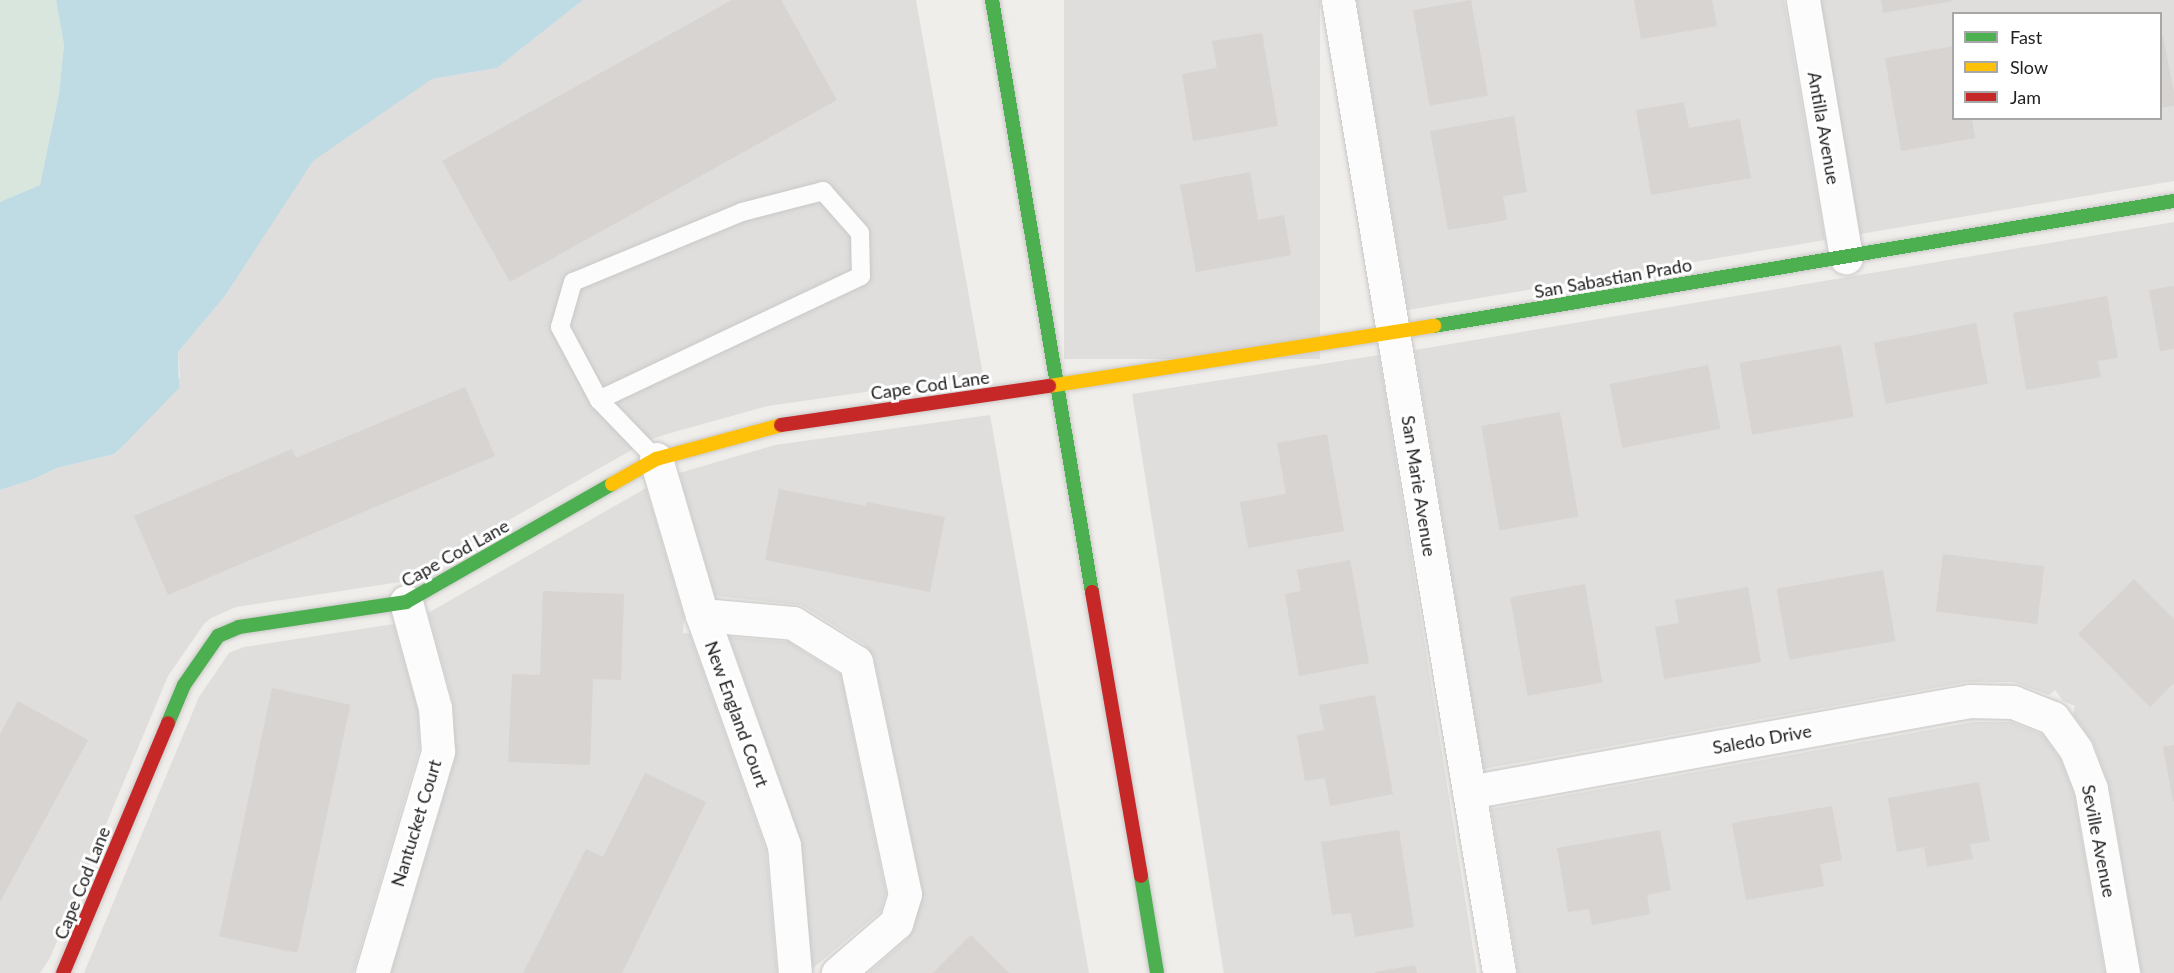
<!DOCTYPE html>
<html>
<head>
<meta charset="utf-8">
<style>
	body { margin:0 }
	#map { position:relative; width:2174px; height:973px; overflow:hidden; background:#f0eeeb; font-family:Lato,sans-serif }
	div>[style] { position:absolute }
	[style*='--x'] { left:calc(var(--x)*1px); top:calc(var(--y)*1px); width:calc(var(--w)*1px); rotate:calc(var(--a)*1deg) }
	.residential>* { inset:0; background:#dfdedc; transform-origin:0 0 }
	.wetland>* { inset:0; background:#d9e6de }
	.water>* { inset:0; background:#bfdbe3 }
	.building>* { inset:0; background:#d7d4d2; transform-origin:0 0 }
	.roads { filter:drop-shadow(0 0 2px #c9c8c7) drop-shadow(0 0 2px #c9c8c7) }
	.lane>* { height:18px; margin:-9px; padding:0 9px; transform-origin:9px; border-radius:9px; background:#fdfcfc }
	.street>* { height:33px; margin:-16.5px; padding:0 16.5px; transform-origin:16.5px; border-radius:16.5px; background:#fdfcfc }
	.fast>* { height:14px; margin:-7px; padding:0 7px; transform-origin:7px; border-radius:7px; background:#4caf50 }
	.slow>* { height:14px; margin:-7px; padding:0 7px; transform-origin:7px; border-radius:7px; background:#ffc107 }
	.jam>* { height:14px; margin:-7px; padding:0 7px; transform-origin:7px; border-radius:7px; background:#c62828 }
	span { translate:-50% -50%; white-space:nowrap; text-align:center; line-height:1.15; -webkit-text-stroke:6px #fff; paint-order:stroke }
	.street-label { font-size:18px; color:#222 }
	.legend { position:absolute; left:1952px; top:12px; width:210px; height:108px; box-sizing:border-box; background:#fff; border:2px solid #a7a7a7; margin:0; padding:8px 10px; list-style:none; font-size:18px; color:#222 }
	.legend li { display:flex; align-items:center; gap:12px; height:30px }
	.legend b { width:30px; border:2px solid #a7a7a7 }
</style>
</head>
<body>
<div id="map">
	<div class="residential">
		<i style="clip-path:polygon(583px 0,916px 0,983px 375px,768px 406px,667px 434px,634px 445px,635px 448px,400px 582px,236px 607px,211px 618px,204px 624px,168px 676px,50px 958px,40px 973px,0 973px,0 490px,34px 479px,57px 468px,116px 454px,180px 377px,178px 352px,225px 296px,312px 161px,432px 79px,497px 68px)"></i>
		<i style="left:1064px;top:0;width:256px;height:359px"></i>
		<i style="clip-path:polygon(1356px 0,1784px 0,1825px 240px,1408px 310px)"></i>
		<i style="clip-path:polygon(evenodd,1820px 0,2174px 0,2174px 181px,1860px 234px,1820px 0,1954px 14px,2160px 14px,2160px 118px,1954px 118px,1954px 14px)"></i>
		<i style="clip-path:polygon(2174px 222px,2174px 973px,2141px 973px,2109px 785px,2093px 742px,2073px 714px,2075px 706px,2063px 701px,2055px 690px,2049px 695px,2013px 682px,1967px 682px,1483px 769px,1415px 350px)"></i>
		<i style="left:1379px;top:355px;width:627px;height:250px;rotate:81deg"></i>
		<i style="clip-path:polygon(990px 415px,1089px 973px,868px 973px,907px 939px,913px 930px,922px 890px,874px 658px,864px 644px,801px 605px,715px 596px,679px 473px,775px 445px)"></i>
		<i style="clip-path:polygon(646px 488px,684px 617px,683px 633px,690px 634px,766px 849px,777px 973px,391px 973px,455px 758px,453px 703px,428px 613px)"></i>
		<i style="clip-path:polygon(394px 624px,418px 711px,420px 747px,353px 973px,84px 973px,199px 697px,229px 653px,244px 647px)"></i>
		<i style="clip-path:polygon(729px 637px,789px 642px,841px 675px,886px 893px,881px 911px,812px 969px,800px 838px)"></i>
		<i style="clip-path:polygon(1973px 722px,2011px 722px,2043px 735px,2061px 760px,2074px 794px,2105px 973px,1518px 973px,1491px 809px)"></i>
	</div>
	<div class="wetland">
		<i style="clip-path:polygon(0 0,56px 0,64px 45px,59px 94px,40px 185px,0 202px)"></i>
	</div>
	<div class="water">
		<i style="clip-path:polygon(56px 0,583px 0,497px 68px,432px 79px,313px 161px,225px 296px,178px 352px,179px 388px,115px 454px,57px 468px,34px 479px,0 490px,0 202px,40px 185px,59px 94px,64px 45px)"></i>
	</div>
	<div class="building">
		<i style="clip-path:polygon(732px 0,781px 0,837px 100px,510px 282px,442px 161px)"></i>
		<i style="left:1471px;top:0;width:97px;height:59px;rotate:80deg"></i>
		<i style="clip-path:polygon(1634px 0,1712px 0,1717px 26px,1641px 39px)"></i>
		<i style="clip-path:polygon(1881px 0,1953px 0,1953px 1px,1883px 13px)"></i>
		<i style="clip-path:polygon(1262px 33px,1278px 126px,1193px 141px,1182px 74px,1217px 68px,1212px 41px)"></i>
		<i style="clip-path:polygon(2160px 36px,2163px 36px,2174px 93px,2174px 106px,2160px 108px)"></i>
		<i style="clip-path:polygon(1954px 46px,1954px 118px,1972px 118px,1975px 138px,1901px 151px,1885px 58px)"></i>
		<i style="clip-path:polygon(1684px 102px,1689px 128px,1740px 119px,1751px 178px,1651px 195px,1636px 110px)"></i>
		<i style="clip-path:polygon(1514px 116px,1527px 192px,1503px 196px,1507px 220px,1448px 230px,1430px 131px)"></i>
		<i style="clip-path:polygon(1250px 172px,1258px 220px,1284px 215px,1291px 255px,1196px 272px,1180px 185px)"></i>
		<i style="clip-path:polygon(2174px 286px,2174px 349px,2160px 351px,2149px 290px)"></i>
		<i style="clip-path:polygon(2107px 296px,2118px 358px,2098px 361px,2101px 377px,2026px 390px,2013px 313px)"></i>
		<i style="left:1976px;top:323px;width:62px;height:104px;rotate:79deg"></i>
		<i style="left:1841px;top:345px;width:73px;height:103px;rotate:80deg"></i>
		<i style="left:1708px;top:365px;width:65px;height:100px;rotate:79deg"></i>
		<i style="clip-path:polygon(465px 387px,495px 456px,168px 595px,134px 516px,292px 449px,296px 458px)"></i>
		<i style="left:1560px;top:412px;width:106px;height:80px;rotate:80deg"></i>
		<i style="clip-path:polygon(1327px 434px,1344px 531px,1248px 548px,1240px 502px,1286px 494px,1277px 443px)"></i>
		<i style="clip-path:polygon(779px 489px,866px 506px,867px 502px,945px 517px,930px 592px,765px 560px)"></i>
		<i style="left:1943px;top:554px;width:102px;height:58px;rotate:7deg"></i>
		<i style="clip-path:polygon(1350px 560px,1369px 663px,1299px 676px,1285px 594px,1301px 591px,1297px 570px)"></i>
		<i style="left:1883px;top:570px;width:72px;height:108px;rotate:80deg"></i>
		<i style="clip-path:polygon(2134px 579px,2174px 619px,2174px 683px,2150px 707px,2078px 634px)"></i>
		<i style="left:1585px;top:584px;width:100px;height:76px;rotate:80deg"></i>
		<i style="clip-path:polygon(1748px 587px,1761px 662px,1664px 679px,1655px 627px,1679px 623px,1675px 600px)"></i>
		<i style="clip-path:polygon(543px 591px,624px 594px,621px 680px,593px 679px,590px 765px,508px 762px,512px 674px,540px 675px)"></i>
		<i style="left:272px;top:688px;width:80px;height:254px;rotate:12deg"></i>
		<i style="clip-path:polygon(1375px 695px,1393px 794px,1330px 806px,1325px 778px,1305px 781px,1297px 735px,1324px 730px,1319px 705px)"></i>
		<i style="clip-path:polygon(18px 701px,88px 740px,0 902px,0 734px)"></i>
		<i style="clip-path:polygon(2174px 745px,2174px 801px,2173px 801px,2163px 747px)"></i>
		<i style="clip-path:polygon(645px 773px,706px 802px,622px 973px,523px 973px,586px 849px,603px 857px)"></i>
		<i style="clip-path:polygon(1979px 782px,1990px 841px,1970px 844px,1973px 859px,1927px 867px,1924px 847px,1897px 852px,1888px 798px)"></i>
		<i style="clip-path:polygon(1832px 806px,1842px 860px,1820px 864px,1824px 886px,1746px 900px,1732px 823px)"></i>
		<i style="clip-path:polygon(1399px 830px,1414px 927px,1355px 937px,1351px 913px,1332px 915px,1321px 842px)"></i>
		<i style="clip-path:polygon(1660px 830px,1671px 890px,1647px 895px,1650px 914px,1592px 925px,1589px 909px,1568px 912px,1557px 848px)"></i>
		<i style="clip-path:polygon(971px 935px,1009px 973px,933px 973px)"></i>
		<i style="clip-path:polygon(1415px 965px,1417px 973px,1375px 973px,1375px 972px)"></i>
	</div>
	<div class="roads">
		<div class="lane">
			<i style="--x:599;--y:400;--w:83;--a:-118.1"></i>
			<i style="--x:560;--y:327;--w:47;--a:-73.9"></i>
			<i style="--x:573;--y:282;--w:183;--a:-22.5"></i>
			<i style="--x:742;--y:212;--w:84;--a:-14.5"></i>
			<i style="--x:823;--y:191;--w:56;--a:48.6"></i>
			<i style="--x:860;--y:233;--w:43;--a:88.7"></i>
			<i style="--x:861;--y:276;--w:290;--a:154.7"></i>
			<i style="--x:599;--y:400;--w:82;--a:46"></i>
		</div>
		<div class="street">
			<i style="--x:1338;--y:0;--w:986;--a:80.6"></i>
			<i style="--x:1803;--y:0;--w:261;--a:80.5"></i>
			<i style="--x:656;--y:459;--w:163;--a:73.6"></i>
			<i style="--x:702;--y:615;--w:244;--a:70.4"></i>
			<i style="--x:784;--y:845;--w:128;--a:85.1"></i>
			<i style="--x:702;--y:615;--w:91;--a:5"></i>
			<i style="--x:793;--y:623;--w:74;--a:31.8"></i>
			<i style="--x:856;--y:662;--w:237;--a:78.1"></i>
			<i style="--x:905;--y:894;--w:30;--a:107"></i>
			<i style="--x:896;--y:923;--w:77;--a:139.2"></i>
			<i style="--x:1469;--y:792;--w:509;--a:-10.29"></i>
			<i style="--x:1970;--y:701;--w:43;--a:1.3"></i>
			<i style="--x:2013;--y:702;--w:43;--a:21.8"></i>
			<i style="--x:2053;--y:718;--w:39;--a:54"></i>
			<i style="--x:2076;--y:750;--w:42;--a:69"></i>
			<i style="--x:2091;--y:789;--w:187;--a:80.1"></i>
			<i style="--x:372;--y:973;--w:232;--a:-73.4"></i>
			<i style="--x:438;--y:751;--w:43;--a:-94"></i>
			<i style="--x:435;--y:708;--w:110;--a:-105.3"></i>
		</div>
		<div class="fast">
			<i style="--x:992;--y:0;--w:600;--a:80.41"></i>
			<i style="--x:1434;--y:326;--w:750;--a:-9.59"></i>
			<i style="--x:168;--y:723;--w:41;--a:-67.2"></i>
			<i style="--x:184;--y:685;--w:60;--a:-55.2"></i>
			<i style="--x:218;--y:636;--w:23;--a:-23"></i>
			<i style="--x:239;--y:627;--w:169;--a:-8.5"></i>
			<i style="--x:406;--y:602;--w:237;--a:-29.8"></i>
			<i style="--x:1141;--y:876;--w:98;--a:80.6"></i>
		</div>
		<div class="slow">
			<i style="--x:1049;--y:386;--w:390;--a:-8.9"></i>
			<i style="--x:612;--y:484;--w:51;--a:-29.6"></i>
			<i style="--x:656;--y:459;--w:130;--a:-15.2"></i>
		</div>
		<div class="jam">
			<i style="--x:781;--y:425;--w:271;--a:-8.3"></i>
			<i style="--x:1092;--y:592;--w:288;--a:80.2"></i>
			<i style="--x:63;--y:973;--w:271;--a:-67.2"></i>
		</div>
	</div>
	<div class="street-label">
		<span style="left:1824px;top:128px;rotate:80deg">Antilla Avenue</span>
		<span style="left:1613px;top:278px;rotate:-10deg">San Sabastian Prado</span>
		<span style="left:930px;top:385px;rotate:-8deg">Cape Cod Lane</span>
		<span style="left:1419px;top:486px;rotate:81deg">San Marie Avenue</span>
		<span style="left:455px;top:553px;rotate:-29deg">Cape Cod Lane</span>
		<span style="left:737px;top:714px;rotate:70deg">New England Court</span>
		<span style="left:1762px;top:739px;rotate:-10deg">Saledo Drive</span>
		<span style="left:416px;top:823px;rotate:-73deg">Nantucket Court</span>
		<span style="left:2099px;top:841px;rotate:79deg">Seville Avenue</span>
		<span style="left:82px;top:883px;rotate:-68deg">Cape Cod Lane</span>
	</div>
	<ul class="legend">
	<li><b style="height:8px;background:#4caf50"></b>Fast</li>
	<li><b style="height:8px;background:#ffc107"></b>Slow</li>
	<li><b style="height:8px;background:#c62828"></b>Jam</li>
	</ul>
</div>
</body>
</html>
